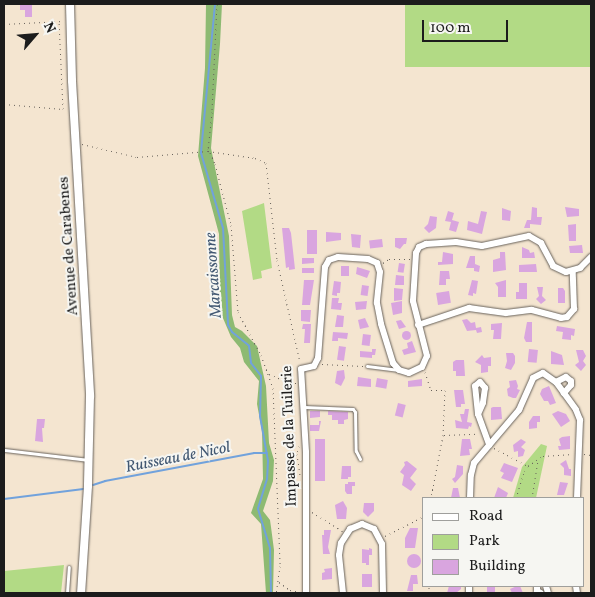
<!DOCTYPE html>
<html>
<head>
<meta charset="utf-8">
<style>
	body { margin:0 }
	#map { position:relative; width:595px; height:597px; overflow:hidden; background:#f4e5d0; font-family:Vollkorn,serif }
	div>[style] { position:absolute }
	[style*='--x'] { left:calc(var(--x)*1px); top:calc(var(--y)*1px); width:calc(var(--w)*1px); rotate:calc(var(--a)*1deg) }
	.green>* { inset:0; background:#b2da85; transform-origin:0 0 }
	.forest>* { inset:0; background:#8dba72 }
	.stream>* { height:2px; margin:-1px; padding:0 1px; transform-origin:1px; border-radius:1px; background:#71a2dc }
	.building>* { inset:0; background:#d9a5df; transform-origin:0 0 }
	.round { border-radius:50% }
	.path>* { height:1px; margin-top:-0.5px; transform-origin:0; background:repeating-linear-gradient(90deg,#68625b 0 1px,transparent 0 5px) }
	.roads { filter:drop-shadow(0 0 1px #68625b) drop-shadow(0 0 1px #68625b) }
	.service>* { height:3px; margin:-1.5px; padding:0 1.5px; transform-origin:1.5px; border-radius:1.5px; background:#fff }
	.minor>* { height:6px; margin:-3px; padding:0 3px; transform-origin:3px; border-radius:3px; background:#fff }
	.tertiary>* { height:8px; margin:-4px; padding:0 4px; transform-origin:4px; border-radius:4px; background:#fff }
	span { translate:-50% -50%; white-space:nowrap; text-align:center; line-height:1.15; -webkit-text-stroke:4px #f6f6f2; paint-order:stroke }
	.street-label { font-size:15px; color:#1c1c1c }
	.water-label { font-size:16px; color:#425872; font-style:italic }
	.frame { position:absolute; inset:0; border:5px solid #1c1c1c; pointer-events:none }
	.legend { position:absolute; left:422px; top:497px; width:162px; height:90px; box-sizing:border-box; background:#f6f6f2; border:1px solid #9f9f9c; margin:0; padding:6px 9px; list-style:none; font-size:15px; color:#1c1c1c }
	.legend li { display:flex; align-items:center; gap:10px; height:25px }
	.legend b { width:25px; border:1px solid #9f9f9c }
	.north { position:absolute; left:10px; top:10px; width:50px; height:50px; -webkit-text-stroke:4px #f6f6f2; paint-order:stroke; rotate:63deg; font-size:14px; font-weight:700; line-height:20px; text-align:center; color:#1c1c1c }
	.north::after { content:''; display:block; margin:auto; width:18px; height:22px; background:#1c1c1c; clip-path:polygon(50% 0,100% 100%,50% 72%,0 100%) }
	.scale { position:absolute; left:422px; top:20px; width:86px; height:22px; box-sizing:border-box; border:2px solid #1c1c1c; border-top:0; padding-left:6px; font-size:15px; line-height:18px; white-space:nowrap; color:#1c1c1c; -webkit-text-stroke:4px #f6f6f2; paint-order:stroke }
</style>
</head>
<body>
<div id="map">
	<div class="green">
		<i style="left:405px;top:4px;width:186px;height:63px"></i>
		<i style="clip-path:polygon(264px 203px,272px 268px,261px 271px,262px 278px,253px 280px,242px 211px)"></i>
		<i style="clip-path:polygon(541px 444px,547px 446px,536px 498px,513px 498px,522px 467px)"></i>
		<i style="clip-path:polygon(64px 565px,61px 593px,4px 593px,4px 571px)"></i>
	</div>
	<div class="forest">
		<i style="clip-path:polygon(206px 4px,222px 4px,220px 44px,211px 148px,229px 236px,232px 315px,235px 327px,242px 331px,257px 346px,266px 386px,269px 443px,274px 460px,273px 481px,263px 511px,270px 520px,271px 527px,274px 550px,273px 593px,266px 593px,261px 524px,251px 513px,263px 479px,262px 431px,257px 404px,259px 381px,244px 362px,240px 348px,231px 337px,220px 311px,219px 234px,198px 156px,205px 68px)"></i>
	</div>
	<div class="stream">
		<i style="--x:215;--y:4;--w:150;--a:95.4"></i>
		<i style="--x:201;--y:153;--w:78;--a:73.7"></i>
		<i style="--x:223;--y:228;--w:97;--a:87"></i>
		<i style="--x:228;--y:325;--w:8;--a:60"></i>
		<i style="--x:232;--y:332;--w:22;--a:39"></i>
		<i style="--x:249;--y:346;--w:17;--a:83"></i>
		<i style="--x:251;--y:363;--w:16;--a:52"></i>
		<i style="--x:261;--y:376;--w:40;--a:91.4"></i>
		<i style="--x:260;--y:416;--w:46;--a:79.9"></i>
		<i style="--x:268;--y:461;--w:18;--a:93"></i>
		<i style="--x:267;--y:479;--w:31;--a:107"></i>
		<i style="--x:258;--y:509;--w:41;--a:72.9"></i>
		<i style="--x:270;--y:548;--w:45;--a:88.7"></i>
		<i style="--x:93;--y:485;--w:13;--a:-18"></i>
		<i style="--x:105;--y:481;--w:152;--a:-10.6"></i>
		<i style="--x:254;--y:453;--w:13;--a:0"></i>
		<i style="--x:4;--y:499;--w:80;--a:-7.2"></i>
	</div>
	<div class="building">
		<i style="clip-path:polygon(20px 4px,32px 4px,32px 17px,25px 17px,25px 10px,20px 10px)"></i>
		<i style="clip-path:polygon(532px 207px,537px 208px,537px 217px,542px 217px,541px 225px,530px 224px,530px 228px,524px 228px,527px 220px,531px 220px)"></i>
		<i style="clip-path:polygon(565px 207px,579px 209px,579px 216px,567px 217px)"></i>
		<i style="clip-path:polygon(502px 208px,511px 211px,510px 221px,502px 220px)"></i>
		<i style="clip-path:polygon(448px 211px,454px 213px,452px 220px,459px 222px,456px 232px,449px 230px,451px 222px,445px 221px)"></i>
		<i style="clip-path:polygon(481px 211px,487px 212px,482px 234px,467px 230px,468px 221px,478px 224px)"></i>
		<i style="clip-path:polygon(430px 216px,437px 217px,436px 228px,429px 233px,424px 228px,428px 224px)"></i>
		<i style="clip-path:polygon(576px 224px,576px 241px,569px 241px,568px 225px)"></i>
		<i style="clip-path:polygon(282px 228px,289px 228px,291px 233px,295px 269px,289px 270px,289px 267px,286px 268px)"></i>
		<i style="left:307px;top:230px;width:10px;height:24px"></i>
		<i style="clip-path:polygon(326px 232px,341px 233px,341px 240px,326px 242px)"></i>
		<i style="clip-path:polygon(351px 234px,361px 235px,360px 248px,352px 247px)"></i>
		<i style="clip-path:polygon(395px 238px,407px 238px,406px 244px,404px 244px,400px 249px,395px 247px)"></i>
		<i style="left:382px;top:239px;width:8px;height:13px;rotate:83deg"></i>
		<i style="clip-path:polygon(582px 245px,583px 253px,570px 253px,569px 246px)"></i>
		<i style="clip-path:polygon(522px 247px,529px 250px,530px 253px,534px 252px,535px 258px,522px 258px)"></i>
		<i style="clip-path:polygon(443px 252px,453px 254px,453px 264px,438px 265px,438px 262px,442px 262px)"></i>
		<i style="clip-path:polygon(500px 252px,505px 252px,506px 270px,493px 272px,493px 260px,500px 258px)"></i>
		<i style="clip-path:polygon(470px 256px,475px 256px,475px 264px,480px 266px,479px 272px,474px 271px,474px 268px,466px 268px)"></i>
		<i style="clip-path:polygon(302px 258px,314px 258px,314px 263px,302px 264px)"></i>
		<i style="left:399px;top:263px;width:6px;height:9px;rotate:9deg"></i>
		<i style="clip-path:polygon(536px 264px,537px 272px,519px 272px,519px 265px)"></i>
		<i style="left:341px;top:266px;width:8px;height:10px"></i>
		<i style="clip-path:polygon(357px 267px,370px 271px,367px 278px,356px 274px)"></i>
		<i style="left:302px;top:268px;width:12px;height:5px"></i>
		<i style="clip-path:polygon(440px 271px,449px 271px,450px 279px,446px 279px,446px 285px,439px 285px)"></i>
		<i style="clip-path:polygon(396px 275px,404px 276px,404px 285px,395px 285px)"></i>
		<i style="clip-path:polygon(304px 280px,314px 280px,310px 305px,302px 305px)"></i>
		<i style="clip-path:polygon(472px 280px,478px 281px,476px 294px,473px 293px,473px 296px,468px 295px)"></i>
		<i style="clip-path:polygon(506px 280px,506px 297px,498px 297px,498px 287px,495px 283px)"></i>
		<i style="clip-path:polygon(334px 281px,341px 282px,340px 293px,337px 293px,337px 296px,332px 295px)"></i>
		<i style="clip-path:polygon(519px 283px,527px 283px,527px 299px,516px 299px,516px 292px,519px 292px)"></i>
		<i style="left:362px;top:285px;width:7px;height:10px;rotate:8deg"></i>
		<i style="clip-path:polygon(537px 287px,543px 287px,542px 296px,546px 300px,541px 304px,536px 299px,539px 296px)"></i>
		<i style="clip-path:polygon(394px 288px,403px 289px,402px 300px,394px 301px)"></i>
		<i style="clip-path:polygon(558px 288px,563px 288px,565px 291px,565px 303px,558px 303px)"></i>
		<i style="left:449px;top:291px;width:12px;height:13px;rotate:81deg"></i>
		<i style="clip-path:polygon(332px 298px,339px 298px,338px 303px,342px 303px,341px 310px,331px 309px)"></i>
		<i style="clip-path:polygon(367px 301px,366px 309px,356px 310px,355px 302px)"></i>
		<i style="clip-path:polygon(402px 301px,402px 313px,393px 315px,391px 303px)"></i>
		<i style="clip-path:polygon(301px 310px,311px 310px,310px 322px,301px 321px)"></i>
		<i style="clip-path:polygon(337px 315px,344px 316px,343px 327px,335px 327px)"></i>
		<i style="clip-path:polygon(365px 318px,369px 327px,360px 329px,358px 320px)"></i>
		<i style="clip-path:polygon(467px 319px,471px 323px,475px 322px,476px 328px,481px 327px,482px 332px,477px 333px,476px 330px,467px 331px,462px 320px)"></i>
		<i style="clip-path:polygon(401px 320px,406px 327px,399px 329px,396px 321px)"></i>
		<i style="clip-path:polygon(527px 322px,532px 322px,532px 342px,526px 342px,524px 338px)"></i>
		<i style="clip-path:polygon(502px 323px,501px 339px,493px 339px,494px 330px,491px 330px,491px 324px)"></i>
		<i style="clip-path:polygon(303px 324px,311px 324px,310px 343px,304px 343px,305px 329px,302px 329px)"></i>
		<i style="clip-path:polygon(557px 326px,575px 329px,574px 336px,571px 335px,571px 340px,562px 339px,563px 332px,556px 331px)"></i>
		<i class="round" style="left:401.5px;top:330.5px;width:9px;height:9px"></i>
		<i style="clip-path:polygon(333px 332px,348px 333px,347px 339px,338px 338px,338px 341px,332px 341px)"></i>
		<i style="left:363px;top:334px;width:8px;height:11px;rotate:7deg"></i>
		<i style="clip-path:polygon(412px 341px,416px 352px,404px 355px,402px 350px,408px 348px,407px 343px)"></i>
		<i style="left:339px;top:346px;width:7px;height:14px;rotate:8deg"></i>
		<i style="clip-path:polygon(372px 349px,376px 349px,375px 355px,372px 355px,372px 358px,360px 357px,360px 351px,372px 352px)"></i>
		<i style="left:529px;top:349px;width:9px;height:13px;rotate:6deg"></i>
		<i style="clip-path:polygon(576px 350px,583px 350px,586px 356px,583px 361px,586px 365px,581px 371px,575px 365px,579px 362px)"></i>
		<i style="clip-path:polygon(551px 351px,562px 355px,564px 365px,551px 364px)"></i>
		<i style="clip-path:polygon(506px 353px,513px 353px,515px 356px,515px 363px,511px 370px,505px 368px,507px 361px)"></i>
		<i style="clip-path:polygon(482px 355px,484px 358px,491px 357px,491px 366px,488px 366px,488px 372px,481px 373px,481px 365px,475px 362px)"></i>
		<i style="clip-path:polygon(456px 360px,464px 360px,465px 376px,456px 376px,456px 371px,453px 371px,453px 362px)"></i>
		<i style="clip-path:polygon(344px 370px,345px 378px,341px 386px,335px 383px,337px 371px)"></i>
		<i style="clip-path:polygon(358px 377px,371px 379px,371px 387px,357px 386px)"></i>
		<i style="left:377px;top:378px;width:11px;height:9px;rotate:10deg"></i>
		<i style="clip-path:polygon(422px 379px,422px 386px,408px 387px,408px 381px)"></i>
		<i style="clip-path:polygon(516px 380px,518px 386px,517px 389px,520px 390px,516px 398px,513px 398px,508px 396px,507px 389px,510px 387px,509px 381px)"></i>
		<i style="clip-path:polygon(549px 386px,556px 403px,550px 405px,548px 401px,544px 401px,540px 394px,542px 389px)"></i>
		<i style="clip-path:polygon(454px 390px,463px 390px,465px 404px,461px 404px,461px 407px,456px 407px)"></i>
		<i style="left:398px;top:403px;width:8px;height:13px;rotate:14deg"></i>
		<i style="clip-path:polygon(493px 407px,501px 407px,502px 419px,491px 420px,491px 408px)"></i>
		<i style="clip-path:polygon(465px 409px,469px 409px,467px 422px,472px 423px,471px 427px,469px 426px,468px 429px,456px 428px,455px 420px,462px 422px,460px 414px,464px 414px)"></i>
		<i style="clip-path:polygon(310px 411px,320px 411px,320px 417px,310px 418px)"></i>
		<i style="clip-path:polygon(328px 411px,348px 412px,348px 419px,344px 420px,344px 424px,338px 424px,338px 420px,332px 420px,332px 415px,328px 415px)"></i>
		<i style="clip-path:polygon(558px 411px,566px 414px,570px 421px,561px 427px,552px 414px)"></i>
		<i style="clip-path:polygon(533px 416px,540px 416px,540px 422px,537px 422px,537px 428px,529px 429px,529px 422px)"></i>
		<i style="clip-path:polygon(37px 419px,45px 419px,44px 428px,42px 428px,43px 442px,35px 441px)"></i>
		<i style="clip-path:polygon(319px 421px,321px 421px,319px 431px,310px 431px,310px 425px,319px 425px)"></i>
		<i style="clip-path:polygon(570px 436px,570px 449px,559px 450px,558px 446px,561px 446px,559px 439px,562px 437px)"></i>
		<i style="left:315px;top:439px;width:10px;height:42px"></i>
		<i style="clip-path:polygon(462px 439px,470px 439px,472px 449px,469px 449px,470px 455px,460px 456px)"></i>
		<i style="clip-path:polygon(521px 439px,526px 442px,521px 447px,525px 450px,523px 456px,518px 457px,518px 451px,514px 452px,513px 445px)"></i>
		<i style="clip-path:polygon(566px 460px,569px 469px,571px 469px,571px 476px,564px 475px,564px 468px,560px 464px)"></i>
		<i style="clip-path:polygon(407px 461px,417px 469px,410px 478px,416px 484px,411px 491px,402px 485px,404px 475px,400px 472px,405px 465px,404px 462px)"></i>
		<i style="clip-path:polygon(504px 463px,518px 468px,512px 482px,501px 478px,504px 473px,500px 471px)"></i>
		<i style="clip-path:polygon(457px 465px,463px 466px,463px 474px,455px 483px,452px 479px,455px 477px)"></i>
		<i style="clip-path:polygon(342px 466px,351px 466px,351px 477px,348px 477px,348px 479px,341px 479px)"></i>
		<i style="clip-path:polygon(348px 482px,355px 482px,355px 486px,352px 486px,352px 494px,347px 494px,345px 491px,345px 484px,348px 484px)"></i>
		<i style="clip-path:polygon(560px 482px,568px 483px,564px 495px,557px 495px)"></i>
		<i style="clip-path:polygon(498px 487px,508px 493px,506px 498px,494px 498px)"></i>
		<i style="clip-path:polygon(453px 488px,458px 488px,460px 498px,451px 498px)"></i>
		<i style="clip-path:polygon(343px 501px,347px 508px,346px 519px,337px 519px,335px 505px)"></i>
		<i style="clip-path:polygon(364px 503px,374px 503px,374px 511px,368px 517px,363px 512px)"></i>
		<i style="clip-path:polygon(410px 528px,418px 528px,415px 548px,405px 548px,405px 538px)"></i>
		<i style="clip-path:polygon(324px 530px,331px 530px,328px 547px,330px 554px,323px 554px,322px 535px,324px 535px)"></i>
		<i style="clip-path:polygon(369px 548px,372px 549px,372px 555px,369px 555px,369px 565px,366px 565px,366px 563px,362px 563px,362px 549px,369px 550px)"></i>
		<i class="round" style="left:407px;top:554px;width:14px;height:14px"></i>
		<i style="clip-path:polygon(332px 568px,332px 579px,322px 580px,322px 573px,325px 572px,324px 569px)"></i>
		<i style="left:362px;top:574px;width:10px;height:13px"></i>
		<i style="clip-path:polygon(411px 575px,417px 575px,418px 584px,413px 584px,413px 591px,407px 591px)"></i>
		<i style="clip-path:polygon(449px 586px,461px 586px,461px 589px,456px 593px,447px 593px)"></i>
		<i style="left:487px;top:586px;width:8px;height:7px"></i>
		<i style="clip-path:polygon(517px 586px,520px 586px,523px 593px,512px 593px,510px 589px)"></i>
	</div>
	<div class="path">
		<i style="--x:217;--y:4;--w:108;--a:92.7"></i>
		<i style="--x:212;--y:112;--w:36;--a:96"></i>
		<i style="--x:208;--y:148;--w:17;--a:66"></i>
		<i style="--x:215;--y:164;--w:63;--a:75.3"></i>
		<i style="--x:231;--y:225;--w:87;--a:85.4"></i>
		<i style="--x:238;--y:312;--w:49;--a:61.9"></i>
		<i style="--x:261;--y:355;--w:35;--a:70"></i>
		<i style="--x:273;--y:388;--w:178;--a:87.7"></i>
		<i style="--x:280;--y:566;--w:27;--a:98"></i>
		<i style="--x:4;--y:24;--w:59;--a:-2.9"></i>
		<i style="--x:4;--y:104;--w:59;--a:4.8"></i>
		<i style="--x:63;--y:109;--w:87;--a:-92.6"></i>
		<i style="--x:82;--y:144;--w:57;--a:13.3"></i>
		<i style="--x:137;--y:157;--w:71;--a:-4.8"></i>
		<i style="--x:208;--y:151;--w:48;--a:8.5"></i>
		<i style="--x:255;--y:158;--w:12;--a:24"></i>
		<i style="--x:266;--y:163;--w:98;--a:83.5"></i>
		<i style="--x:277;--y:260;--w:105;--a:77.3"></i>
		<i style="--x:383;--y:263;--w:7;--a:-34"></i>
		<i style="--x:389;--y:259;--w:22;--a:0"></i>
		<i style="--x:322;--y:364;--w:41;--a:2.8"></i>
		<i style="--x:425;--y:372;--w:19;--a:72"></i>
		<i style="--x:431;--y:390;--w:14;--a:0"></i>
		<i style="--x:445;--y:390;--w:45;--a:92.5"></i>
		<i style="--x:443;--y:435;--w:64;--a:100.8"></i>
		<i style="--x:269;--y:374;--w:23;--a:23"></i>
		<i style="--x:290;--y:383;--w:6;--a:0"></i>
		<i style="--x:444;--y:435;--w:34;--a:-2"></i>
		<i style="--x:299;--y:446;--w:8;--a:104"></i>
		<i style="--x:297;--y:454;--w:21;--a:82"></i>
		<i style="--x:494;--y:448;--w:38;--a:28"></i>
		<i style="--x:528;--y:466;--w:18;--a:-34"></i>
		<i style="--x:543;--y:456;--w:30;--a:-4"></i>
		<i style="--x:584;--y:454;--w:7;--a:8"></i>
		<i style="--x:516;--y:498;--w:28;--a:-73"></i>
		<i style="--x:524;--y:471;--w:5;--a:-53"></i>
		<i style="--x:532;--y:498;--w:37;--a:-81"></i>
		<i style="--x:312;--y:512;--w:36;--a:32"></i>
		<i style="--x:385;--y:536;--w:44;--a:-27.1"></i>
		<i style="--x:279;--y:582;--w:14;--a:36"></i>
		<i style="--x:290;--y:590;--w:10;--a:11"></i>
		<i style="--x:429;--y:593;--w:7;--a:-90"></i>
	</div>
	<div class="roads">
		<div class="service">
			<i style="--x:367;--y:366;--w:32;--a:7"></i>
			<i style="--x:304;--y:407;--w:49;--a:2.3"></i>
			<i style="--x:353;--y:409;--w:4;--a:56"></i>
			<i style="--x:355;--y:412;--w:39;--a:89"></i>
			<i style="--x:356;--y:451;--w:9;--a:63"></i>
			<i style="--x:4;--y:450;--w:86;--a:6.7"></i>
			<i style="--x:67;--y:593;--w:26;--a:-86"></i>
		</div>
		<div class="minor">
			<i style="--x:418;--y:325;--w:54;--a:-18.4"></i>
			<i style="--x:469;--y:308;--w:37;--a:8"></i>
			<i style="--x:506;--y:313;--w:26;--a:-7"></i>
			<i style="--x:532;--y:310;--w:30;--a:15"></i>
			<i style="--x:561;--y:318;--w:6;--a:-9"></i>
			<i style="--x:567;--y:317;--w:11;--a:-49"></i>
			<i style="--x:574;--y:309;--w:37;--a:-92"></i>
			<i style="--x:556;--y:382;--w:11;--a:-27"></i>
			<i style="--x:566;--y:377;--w:6;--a:39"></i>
			<i style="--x:571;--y:381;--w:4;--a:90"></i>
			<i style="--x:571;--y:385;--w:11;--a:131"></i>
			<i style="--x:478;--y:414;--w:28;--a:-96"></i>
			<i style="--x:475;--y:386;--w:6;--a:-39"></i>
			<i style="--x:480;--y:382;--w:8;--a:50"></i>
			<i style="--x:485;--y:388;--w:15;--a:98"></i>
			<i style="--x:483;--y:403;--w:12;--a:114"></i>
			<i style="--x:478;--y:414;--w:33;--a:70"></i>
			<i style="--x:470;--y:498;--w:23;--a:-88"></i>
			<i style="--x:471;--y:475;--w:12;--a:-76"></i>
			<i style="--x:474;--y:463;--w:70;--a:-49.7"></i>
			<i style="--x:519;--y:410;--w:35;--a:-66"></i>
			<i style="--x:533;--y:378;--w:11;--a:-27"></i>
			<i style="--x:543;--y:373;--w:16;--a:35"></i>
			<i style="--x:556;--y:382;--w:34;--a:54"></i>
			<i style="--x:576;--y:410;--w:11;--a:68"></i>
			<i style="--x:580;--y:420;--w:78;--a:92.2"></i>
			<i style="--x:537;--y:586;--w:5;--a:90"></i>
			<i style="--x:537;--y:591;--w:4;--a:27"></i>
			<i style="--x:546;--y:586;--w:7;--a:74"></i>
			<i style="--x:576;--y:586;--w:7;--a:82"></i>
			<i style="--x:306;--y:593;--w:141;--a:-90"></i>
			<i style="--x:306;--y:452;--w:83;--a:-93.4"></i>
			<i style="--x:301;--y:369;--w:13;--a:-13"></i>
			<i style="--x:314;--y:366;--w:9;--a:-63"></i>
			<i style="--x:318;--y:358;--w:91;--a:-85.6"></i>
			<i style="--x:325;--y:267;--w:8;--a:-60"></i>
			<i style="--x:329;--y:260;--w:9;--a:-18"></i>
			<i style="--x:338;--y:257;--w:30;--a:4"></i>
			<i style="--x:368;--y:259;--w:10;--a:24"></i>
			<i style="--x:377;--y:263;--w:9;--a:72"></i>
			<i style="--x:380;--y:272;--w:31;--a:96"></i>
			<i style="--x:377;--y:303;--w:21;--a:79"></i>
			<i style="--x:381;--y:324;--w:41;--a:72.9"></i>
			<i style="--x:393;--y:363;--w:9;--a:49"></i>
			<i style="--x:399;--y:370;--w:10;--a:17"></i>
			<i style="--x:409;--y:373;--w:14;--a:-25"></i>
			<i style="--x:422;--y:367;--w:12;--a:-66"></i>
			<i style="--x:427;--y:356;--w:57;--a:-104.3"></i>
			<i style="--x:413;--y:301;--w:48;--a:-86.4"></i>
			<i style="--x:416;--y:253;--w:7;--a:-63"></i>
			<i style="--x:419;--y:247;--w:8;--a:-23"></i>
			<i style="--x:426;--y:244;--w:30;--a:-4"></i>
			<i style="--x:456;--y:242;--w:26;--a:9"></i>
			<i style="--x:482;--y:246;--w:48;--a:-12"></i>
			<i style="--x:529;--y:236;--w:14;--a:30"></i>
			<i style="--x:541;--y:243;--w:26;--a:62"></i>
			<i style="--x:553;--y:266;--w:14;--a:25"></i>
			<i style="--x:566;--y:272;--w:15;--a:-16"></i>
			<i style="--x:580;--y:268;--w:16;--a:-45"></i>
			<i style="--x:343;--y:593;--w:38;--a:-96"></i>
			<i style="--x:339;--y:555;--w:12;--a:-81"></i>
			<i style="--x:341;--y:543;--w:17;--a:-57"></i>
			<i style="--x:350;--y:529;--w:13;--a:-23"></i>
			<i style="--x:362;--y:524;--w:13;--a:23"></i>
			<i style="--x:374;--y:529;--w:17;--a:62"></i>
			<i style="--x:382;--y:544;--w:49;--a:88.8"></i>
			<i style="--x:469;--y:593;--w:7;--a:-90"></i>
		</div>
		<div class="tertiary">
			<i style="--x:70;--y:4;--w:77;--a:88.5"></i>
			<i style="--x:72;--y:81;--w:316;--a:86.7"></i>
			<i style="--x:90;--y:396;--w:90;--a:91.3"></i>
			<i style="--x:88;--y:486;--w:107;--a:93.7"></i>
		</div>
	</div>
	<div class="street-label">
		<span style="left:69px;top:246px;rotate:-94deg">Avenue de Carabenes</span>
		<span style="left:290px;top:436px;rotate:-92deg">Impasse de la Tuilerie</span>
	</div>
	<div class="water-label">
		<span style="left:214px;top:275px;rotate:-94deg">Marcaissonne</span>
		<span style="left:178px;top:458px;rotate:-11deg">Ruisseau de Nicol</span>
	</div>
	<div class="frame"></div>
	<ul class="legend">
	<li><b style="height:6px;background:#fff"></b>Road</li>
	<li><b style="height:14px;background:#b2da85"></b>Park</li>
	<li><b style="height:14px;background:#d9a5df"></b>Building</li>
	</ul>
	<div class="north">N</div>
	<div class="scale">100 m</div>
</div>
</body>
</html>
